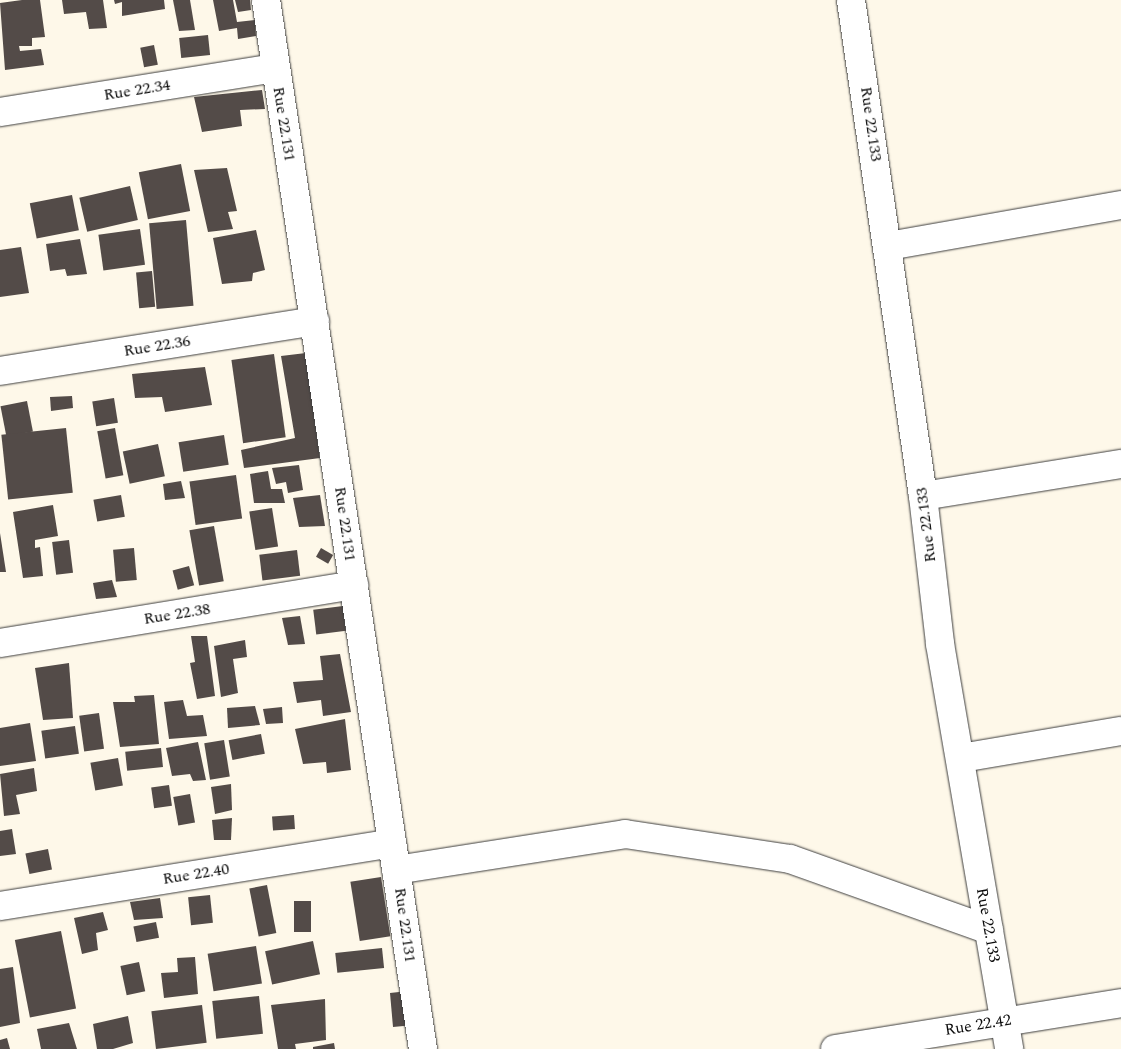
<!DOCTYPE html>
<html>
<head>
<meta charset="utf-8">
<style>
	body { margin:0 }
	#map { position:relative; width:1121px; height:1049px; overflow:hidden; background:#fef8e9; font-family:Spectral,serif }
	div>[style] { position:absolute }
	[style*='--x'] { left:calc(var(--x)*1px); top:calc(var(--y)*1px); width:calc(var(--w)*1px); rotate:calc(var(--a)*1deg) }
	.building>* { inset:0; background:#534b48; transform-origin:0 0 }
	.roads { filter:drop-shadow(0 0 1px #3e3e3e) drop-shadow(0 0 1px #3e3e3e) }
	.street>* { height:28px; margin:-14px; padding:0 14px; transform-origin:14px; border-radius:14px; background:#fff }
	span { translate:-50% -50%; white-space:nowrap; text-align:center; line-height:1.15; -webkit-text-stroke:5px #fff; paint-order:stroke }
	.street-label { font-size:16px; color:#0b0b0b }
</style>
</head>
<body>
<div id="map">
	<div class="building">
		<i style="clip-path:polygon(22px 0,40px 0,45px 37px,32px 38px,32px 46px,19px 46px,20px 51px,41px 49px,44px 65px,5px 70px,0 3px)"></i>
		<i style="clip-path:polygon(62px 0,103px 0,107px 28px,89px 29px,86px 12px,64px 14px)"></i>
		<i style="clip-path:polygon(114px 0,164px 0,165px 9px,122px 16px,122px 2px,115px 4px)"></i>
		<i style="clip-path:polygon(173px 0,190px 0,195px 30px,179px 31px)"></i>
		<i style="clip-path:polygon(213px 0,233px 0,237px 22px,255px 20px,256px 36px,238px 39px,237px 28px,219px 31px)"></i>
		<i style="clip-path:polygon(235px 0,250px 0,251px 10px,238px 12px)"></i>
		<i style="left:208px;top:35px;width:20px;height:29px;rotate:84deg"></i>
		<i style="left:154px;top:45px;width:20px;height:14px;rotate:79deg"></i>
		<i style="clip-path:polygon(262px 90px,265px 109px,240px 110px,242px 126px,202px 132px,194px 97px)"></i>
		<i style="left:181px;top:164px;width:48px;height:43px;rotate:79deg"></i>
		<i style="clip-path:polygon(227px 168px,237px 211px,228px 212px,233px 229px,208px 232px,194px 170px)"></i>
		<i style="left:130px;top:186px;width:35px;height:52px;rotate:77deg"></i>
		<i style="left:72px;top:195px;width:36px;height:43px;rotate:79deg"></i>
		<i style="left:186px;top:220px;width:86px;height:37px;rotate:85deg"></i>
		<i style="left:140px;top:229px;width:36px;height:42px;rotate:82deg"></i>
		<i style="clip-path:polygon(256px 230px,265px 270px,253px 273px,252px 281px,222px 284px,213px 238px)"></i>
		<i style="clip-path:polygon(80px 239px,87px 274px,67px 276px,65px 269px,50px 271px,46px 244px)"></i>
		<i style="clip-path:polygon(21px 247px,29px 293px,0 297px,0 250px)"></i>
		<i style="left:152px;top:271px;width:36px;height:16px;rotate:85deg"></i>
		<i style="clip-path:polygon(306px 353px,320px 458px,244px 468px,241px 450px,295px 438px,281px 356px)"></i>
		<i style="left:274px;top:354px;width:84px;height:43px;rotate:82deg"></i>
		<i style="clip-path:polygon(205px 367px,212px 405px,165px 412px,162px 397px,135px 398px,132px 374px)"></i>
		<i style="clip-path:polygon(72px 396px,73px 408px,51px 411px,50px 397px)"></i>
		<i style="left:114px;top:398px;width:25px;height:22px;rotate:81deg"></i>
		<i style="left:27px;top:401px;width:31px;height:27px;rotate:79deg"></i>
		<i style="left:66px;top:428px;width:65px;height:65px;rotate:84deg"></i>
		<i style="left:115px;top:428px;width:48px;height:18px;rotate:80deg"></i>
		<i style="left:224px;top:435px;width:30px;height:46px;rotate:81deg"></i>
		<i style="left:158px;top:444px;width:33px;height:36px;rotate:78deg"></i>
		<i style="clip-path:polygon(299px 465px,303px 490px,288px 493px,286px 482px,276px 484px,272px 468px)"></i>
		<i style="clip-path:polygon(268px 471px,271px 489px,282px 489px,285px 503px,254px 503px,250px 474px)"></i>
		<i style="left:236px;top:475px;width:44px;height:47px;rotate:82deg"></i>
		<i style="clip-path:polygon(181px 481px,185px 498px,165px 500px,163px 484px)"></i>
		<i style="left:121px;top:495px;width:22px;height:28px;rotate:80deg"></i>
		<i style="clip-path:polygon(320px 495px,325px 526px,299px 527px,293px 498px)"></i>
		<i style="clip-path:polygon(53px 505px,58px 536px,35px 540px,35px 548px,40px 547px,43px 576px,23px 578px,13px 512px)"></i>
		<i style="left:272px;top:508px;width:39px;height:23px;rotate:81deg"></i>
		<i style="left:214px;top:526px;width:56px;height:25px;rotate:80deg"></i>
		<i style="clip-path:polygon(0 533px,6px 572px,0 572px)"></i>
		<i style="left:69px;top:540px;width:33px;height:17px;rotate:83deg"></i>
		<i style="left:134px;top:548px;width:32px;height:21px;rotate:85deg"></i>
		<i style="left:321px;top:548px;width:14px;height:10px;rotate:30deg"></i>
		<i style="left:297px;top:550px;width:26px;height:38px;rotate:83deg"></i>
		<i style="left:189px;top:566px;width:20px;height:17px;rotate:75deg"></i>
		<i style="clip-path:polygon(112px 580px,117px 597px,96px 599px,93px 583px)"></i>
		<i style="left:343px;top:606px;width:25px;height:30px;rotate:83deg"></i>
		<i style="clip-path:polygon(300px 616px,305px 644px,288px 645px,282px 618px)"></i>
		<i style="clip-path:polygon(191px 636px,207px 636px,215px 696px,197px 699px,190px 663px,195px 662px)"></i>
		<i style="clip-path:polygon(245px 640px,247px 657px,233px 659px,238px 693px,221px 697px,214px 646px)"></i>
		<i style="clip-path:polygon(340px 654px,351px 712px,323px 716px,321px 700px,297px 703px,293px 682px,323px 680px,320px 656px)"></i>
		<i style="clip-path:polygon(69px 663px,73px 718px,43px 720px,35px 668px)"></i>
		<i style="clip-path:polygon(154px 695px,159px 744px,120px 747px,113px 702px,135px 702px,134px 696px)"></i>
		<i style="clip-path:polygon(183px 700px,187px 716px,203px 715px,207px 736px,169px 739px,164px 702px)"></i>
		<i style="clip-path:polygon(255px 706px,260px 725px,228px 728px,227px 708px)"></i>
		<i style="clip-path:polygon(282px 707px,283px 723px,266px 724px,263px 709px)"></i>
		<i style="left:99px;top:713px;width:36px;height:20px;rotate:82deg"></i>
		<i style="clip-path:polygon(345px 719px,351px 770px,327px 773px,326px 762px,303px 764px,295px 729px)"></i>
		<i style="clip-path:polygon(30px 723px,36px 761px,0 766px,0 728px)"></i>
		<i style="left:75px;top:726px;width:28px;height:34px;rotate:82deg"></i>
		<i style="left:261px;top:734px;width:20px;height:33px;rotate:79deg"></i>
		<i style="left:224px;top:740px;width:37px;height:20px;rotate:81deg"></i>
		<i style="clip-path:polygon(198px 742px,206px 780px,193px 781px,190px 774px,172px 776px,166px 748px)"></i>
		<i style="left:161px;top:748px;width:19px;height:36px;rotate:84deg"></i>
		<i style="left:118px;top:758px;width:28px;height:28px;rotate:80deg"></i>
		<i style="clip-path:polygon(34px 768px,37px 791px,16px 795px,20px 814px,4px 816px,0 774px)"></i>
		<i style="clip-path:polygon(231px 784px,232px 810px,215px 814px,211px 787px)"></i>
		<i style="left:169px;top:785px;width:21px;height:18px;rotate:82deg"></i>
		<i style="left:190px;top:794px;width:29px;height:17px;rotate:80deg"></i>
		<i style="left:294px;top:815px;width:14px;height:22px;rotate:86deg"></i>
		<i style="clip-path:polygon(232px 818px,231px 840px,214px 840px,212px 820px)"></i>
		<i style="clip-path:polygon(12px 829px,16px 854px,0 856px,0 831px)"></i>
		<i style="left:48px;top:849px;width:21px;height:23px;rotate:79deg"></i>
		<i style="left:381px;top:877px;width:60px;height:31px;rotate:81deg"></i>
		<i style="left:267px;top:885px;width:49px;height:18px;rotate:79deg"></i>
		<i style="left:210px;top:895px;width:28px;height:22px;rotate:84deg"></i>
		<i style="clip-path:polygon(160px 898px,163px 918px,134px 920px,130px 902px)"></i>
		<i style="left:294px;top:901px;width:17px;height:31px"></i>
		<i style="clip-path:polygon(103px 912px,108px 930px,96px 933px,98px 950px,82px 954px,74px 918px)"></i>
		<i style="left:156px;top:922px;width:16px;height:23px;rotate:79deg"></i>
		<i style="left:61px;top:931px;width:79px;height:47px;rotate:79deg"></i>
		<i style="left:313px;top:941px;width:34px;height:49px;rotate:78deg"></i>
		<i style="left:256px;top:946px;width:38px;height:49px;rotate:81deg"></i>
		<i style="left:382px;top:948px;width:20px;height:47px;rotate:84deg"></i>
		<i style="clip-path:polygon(195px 957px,198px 994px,164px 998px,161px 973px,178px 972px,177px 958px)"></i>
		<i style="left:139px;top:962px;width:30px;height:19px;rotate:78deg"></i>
		<i style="clip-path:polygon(13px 967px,20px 1023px,0 1027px,0 969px)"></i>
		<i style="clip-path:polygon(408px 991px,414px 1025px,393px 1027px,390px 993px)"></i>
		<i style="left:259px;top:996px;width:38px;height:47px;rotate:84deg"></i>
		<i style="clip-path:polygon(325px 999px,326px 1040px,295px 1044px,296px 1049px,278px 1049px,271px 1005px)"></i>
		<i style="left:202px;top:1005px;width:38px;height:51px;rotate:83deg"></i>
		<i style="clip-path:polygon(128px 1016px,133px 1043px,113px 1049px,97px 1049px,93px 1024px)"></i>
		<i style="clip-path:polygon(69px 1023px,77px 1049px,41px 1049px,37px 1029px)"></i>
		<i style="clip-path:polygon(7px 1038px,10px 1049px,0 1049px,0 1040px)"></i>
		<i style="clip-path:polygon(334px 1043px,335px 1049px,313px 1049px,313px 1047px)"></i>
	</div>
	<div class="roads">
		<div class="street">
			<i style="--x:266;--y:0;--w:1061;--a:81.49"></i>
			<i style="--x:851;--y:0;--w:501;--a:81.74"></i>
			<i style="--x:923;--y:496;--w:149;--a:83.4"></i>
			<i style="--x:940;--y:644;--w:411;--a:80.3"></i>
			<i style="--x:0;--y:112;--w:278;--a:-9.1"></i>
			<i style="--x:888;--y:246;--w:237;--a:-10"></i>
			<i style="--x:0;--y:371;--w:319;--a:-9"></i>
			<i style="--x:923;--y:496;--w:201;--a:-9.2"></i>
			<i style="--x:0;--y:643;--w:359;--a:-9.3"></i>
			<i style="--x:961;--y:758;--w:162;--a:-9.6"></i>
			<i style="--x:396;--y:870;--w:232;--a:-8.9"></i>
			<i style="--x:625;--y:834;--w:167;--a:8.6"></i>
			<i style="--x:790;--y:859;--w:211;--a:19.6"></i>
			<i style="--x:0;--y:906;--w:397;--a:-9.1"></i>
			<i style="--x:835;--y:1049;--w:290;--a:-9.1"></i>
		</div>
	</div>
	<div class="street-label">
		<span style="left:137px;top:90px;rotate:-9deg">Rue 22.34</span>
		<span style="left:284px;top:124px;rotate:81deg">Rue 22.131</span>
		<span style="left:871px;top:124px;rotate:82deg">Rue 22.133</span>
		<span style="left:157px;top:346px;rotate:-9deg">Rue 22.36</span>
		<span style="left:345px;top:524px;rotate:82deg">Rue 22.131</span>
		<span style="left:926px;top:525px;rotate:-97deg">Rue 22.133</span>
		<span style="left:177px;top:614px;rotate:-9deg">Rue 22.38</span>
		<span style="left:196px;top:874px;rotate:-9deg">Rue 22.40</span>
		<span style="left:405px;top:925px;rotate:82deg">Rue 22.131</span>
		<span style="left:988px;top:925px;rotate:80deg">Rue 22.133</span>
		<span style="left:978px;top:1025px;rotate:-9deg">Rue 22.42</span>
	</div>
</div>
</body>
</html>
